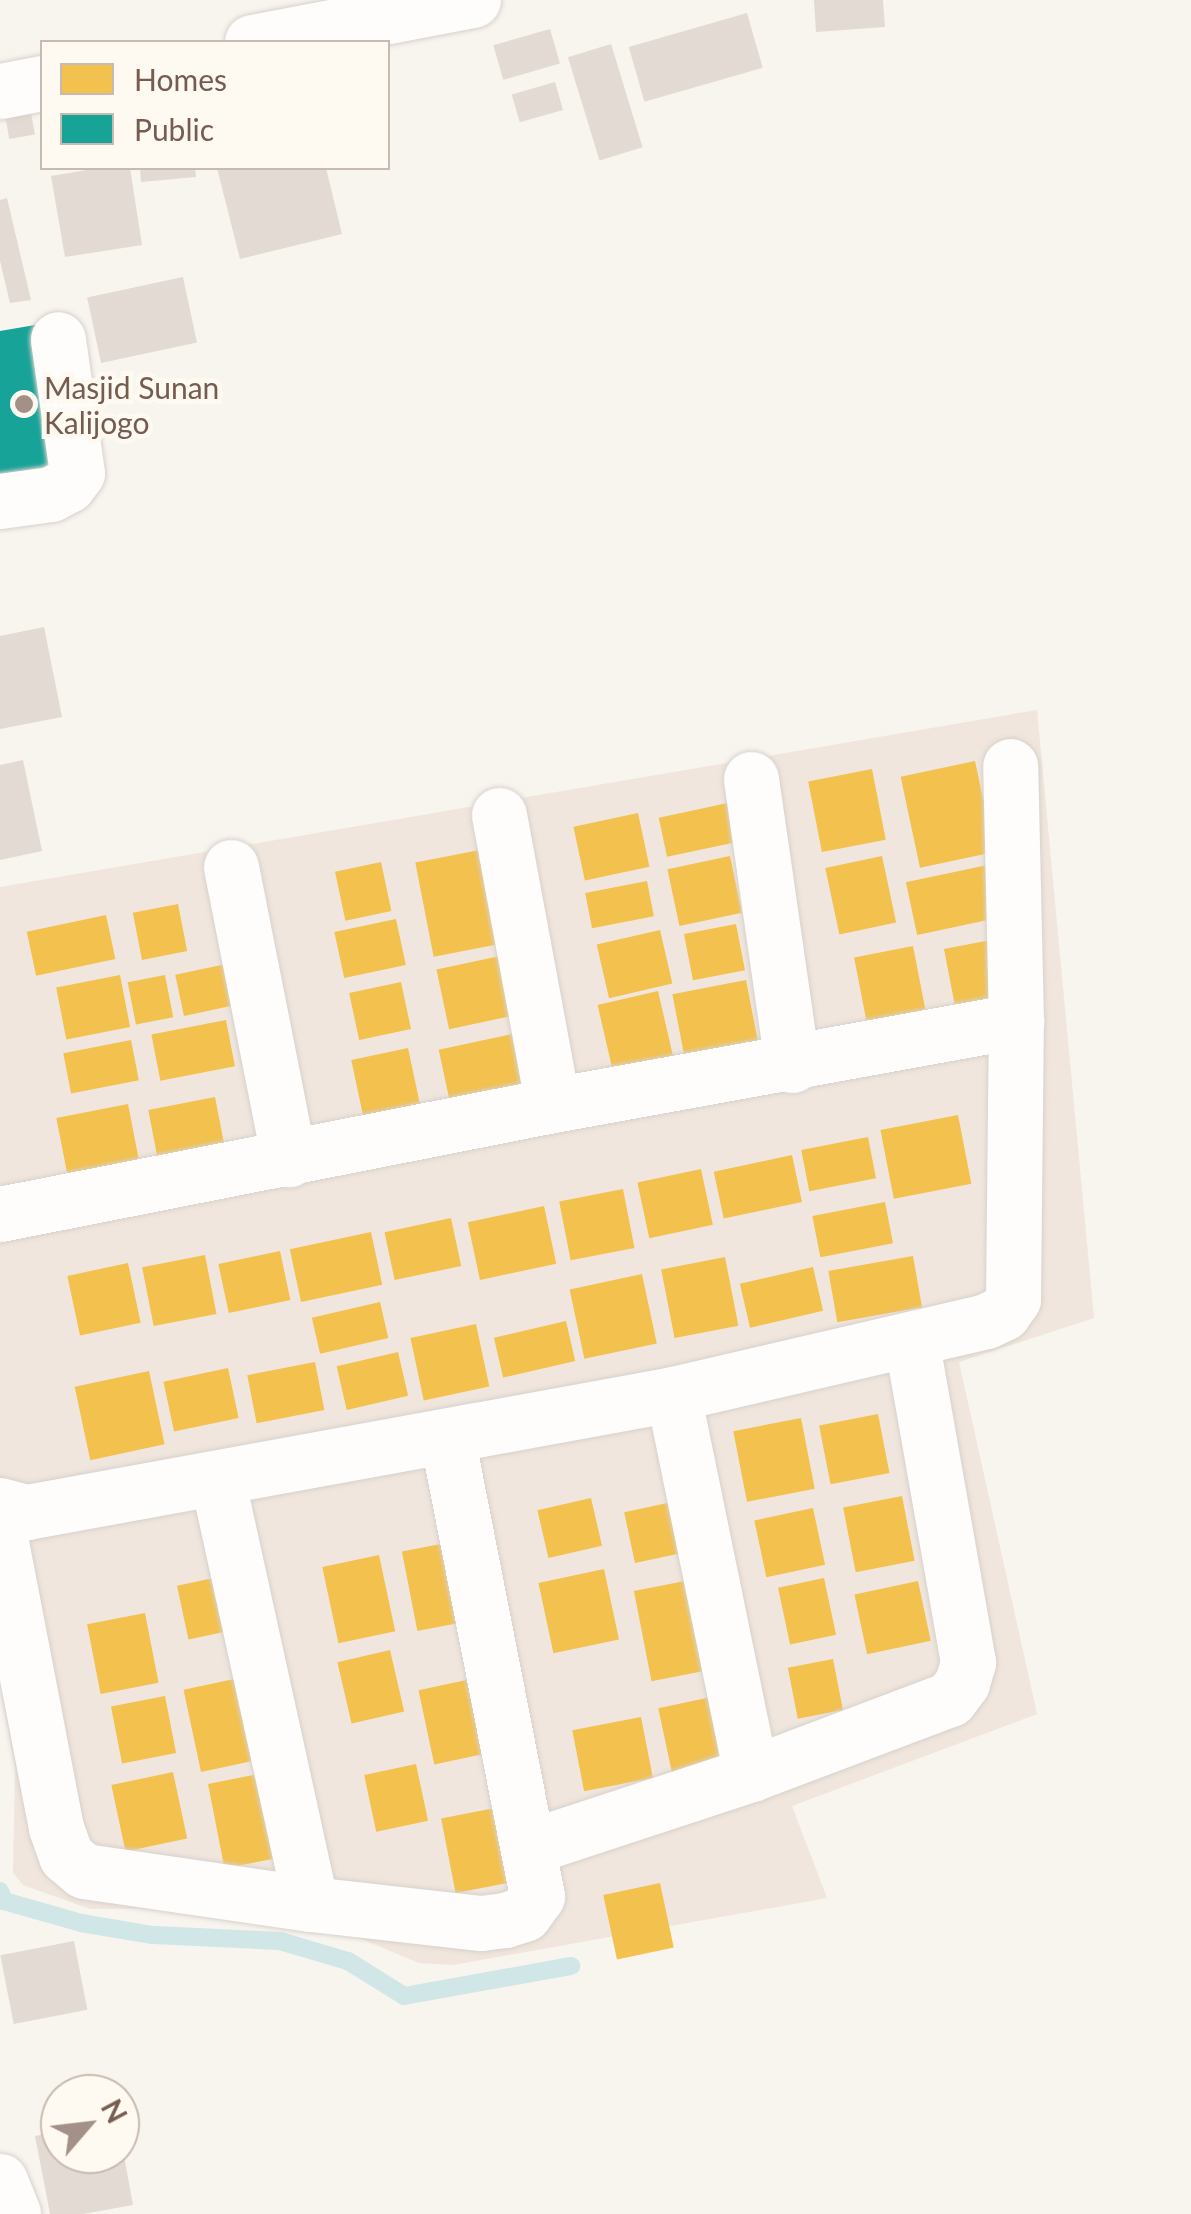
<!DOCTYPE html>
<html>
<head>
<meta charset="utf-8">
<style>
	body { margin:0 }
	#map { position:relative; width:1191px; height:2214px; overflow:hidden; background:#f8f4ee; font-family:Lato,sans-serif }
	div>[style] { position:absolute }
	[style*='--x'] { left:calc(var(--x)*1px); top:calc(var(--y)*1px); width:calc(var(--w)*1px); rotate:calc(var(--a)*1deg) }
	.residential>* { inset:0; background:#f0e6dd }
	.homes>* { inset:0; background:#f2c14e; transform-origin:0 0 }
	.public>* { inset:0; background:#17a398 }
	.stream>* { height:18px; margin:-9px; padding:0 9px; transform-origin:9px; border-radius:9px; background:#d1e6e7 }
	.building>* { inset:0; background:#e2dad3; transform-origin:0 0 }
	.roads { filter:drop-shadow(0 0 2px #d7d1cc) drop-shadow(0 0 2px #d7d1cc) }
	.minor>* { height:55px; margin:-27.5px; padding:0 27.5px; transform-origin:27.5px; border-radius:27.5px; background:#fefdfc }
	.dots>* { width:28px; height:28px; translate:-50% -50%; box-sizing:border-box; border:5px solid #fef9f1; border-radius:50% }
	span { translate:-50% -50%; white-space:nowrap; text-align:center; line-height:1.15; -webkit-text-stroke:10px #fef9f1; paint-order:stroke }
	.poi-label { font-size:30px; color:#755c4f }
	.left { translate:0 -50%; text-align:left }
	.legend { position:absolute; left:40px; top:40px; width:350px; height:130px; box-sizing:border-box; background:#fef9f1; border:2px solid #c7bab0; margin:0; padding:12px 18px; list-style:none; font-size:30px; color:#755c4f }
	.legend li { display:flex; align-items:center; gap:20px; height:50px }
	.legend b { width:50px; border:2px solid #c7bab0 }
	.north { position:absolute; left:40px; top:2074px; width:100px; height:100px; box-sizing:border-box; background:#fef9f1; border:2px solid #c7bab0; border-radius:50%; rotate:62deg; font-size:28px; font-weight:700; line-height:40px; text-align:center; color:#755c4f }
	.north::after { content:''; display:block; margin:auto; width:35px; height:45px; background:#a39187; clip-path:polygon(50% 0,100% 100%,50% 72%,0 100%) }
</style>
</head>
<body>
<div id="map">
	<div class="residential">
		<i style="clip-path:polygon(1037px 710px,1094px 1318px,959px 1362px,1037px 1714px,792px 1806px,827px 1898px,453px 1965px,419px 1963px,328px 1925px,199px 1908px,90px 1909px,23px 1885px,13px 1873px,15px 1767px,0 1684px,0 887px)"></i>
	</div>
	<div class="homes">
		<i style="left:975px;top:761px;width:93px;height:76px;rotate:78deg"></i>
		<i style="left:872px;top:769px;width:72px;height:65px;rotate:79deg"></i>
		<i style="left:737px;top:801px;width:40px;height:80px;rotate:78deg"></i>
		<i style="left:638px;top:813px;width:55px;height:66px;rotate:78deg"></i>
		<i style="left:485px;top:849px;width:96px;height:71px;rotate:79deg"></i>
		<i style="left:730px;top:856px;width:58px;height:64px;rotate:78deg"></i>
		<i style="left:882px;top:856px;width:68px;height:58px;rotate:78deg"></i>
		<i style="left:381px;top:862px;width:50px;height:47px;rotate:78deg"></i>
		<i style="left:992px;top:864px;width:54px;height:88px;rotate:78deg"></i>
		<i style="left:647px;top:881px;width:36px;height:63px;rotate:79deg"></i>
		<i style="left:178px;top:904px;width:48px;height:46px;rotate:79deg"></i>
		<i style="left:106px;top:915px;width:45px;height:81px;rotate:78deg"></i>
		<i style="left:396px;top:919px;width:47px;height:63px;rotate:78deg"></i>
		<i style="left:736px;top:924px;width:47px;height:53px;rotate:79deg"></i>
		<i style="left:660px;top:930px;width:55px;height:65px;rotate:77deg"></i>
		<i style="left:996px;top:939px;width:70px;height:53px;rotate:79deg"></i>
		<i style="left:913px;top:946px;width:65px;height:60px;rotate:79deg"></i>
		<i style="left:500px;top:956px;width:61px;height:65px;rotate:78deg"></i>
		<i style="left:231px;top:963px;width:42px;height:57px;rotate:78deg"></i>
		<i style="left:120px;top:975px;width:53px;height:65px;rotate:79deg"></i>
		<i style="left:165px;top:975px;width:43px;height:38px;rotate:79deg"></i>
		<i style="left:746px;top:980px;width:67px;height:75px;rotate:79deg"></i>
		<i style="left:401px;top:982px;width:48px;height:53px;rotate:78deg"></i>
		<i style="left:658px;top:991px;width:69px;height:62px;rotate:77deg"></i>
		<i style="left:226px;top:1020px;width:47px;height:76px;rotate:79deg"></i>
		<i style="left:517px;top:1033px;width:62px;height:80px;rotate:78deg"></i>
		<i style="left:131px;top:1040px;width:41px;height:69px;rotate:79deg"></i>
		<i style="left:408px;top:1048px;width:59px;height:58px;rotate:78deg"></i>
		<i style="left:215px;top:1097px;width:58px;height:68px;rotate:79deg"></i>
		<i style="left:128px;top:1104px;width:60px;height:73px;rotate:79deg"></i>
		<i style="left:958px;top:1115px;width:70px;height:79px;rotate:79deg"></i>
		<i style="left:868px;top:1137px;width:42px;height:68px;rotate:79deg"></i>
		<i style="left:792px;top:1155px;width:48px;height:80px;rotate:78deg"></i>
		<i style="left:701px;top:1169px;width:57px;height:65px;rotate:78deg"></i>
		<i style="left:623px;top:1189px;width:60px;height:65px;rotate:79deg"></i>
		<i style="left:885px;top:1202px;width:42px;height:74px;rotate:79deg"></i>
		<i style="left:544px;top:1206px;width:59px;height:78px;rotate:78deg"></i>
		<i style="left:451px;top:1218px;width:49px;height:68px;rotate:78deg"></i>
		<i style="left:371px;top:1232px;width:54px;height:83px;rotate:78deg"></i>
		<i style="left:280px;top:1251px;width:50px;height:63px;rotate:78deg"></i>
		<i style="left:205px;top:1255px;width:60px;height:64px;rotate:79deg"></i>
		<i style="left:913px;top:1256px;width:52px;height:86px;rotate:80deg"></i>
		<i style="left:725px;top:1257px;width:70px;height:65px;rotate:79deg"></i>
		<i style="left:128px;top:1263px;width:61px;height:62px;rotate:78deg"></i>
		<i style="left:813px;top:1267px;width:45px;height:75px;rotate:77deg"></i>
		<i style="left:642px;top:1274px;width:71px;height:74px;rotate:78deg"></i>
		<i style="left:380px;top:1302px;width:37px;height:70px;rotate:77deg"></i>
		<i style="left:566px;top:1321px;width:41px;height:74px;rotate:77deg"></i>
		<i style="left:476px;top:1324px;width:64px;height:67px;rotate:78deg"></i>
		<i style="left:398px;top:1352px;width:45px;height:63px;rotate:77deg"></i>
		<i style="left:315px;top:1362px;width:49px;height:69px;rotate:79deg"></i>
		<i style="left:228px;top:1368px;width:51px;height:66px;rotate:78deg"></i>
		<i style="left:149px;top:1371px;width:75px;height:76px;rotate:78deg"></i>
		<i style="left:878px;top:1414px;width:60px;height:60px;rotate:79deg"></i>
		<i style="left:801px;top:1418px;width:72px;height:69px;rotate:79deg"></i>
		<i style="left:902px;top:1496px;width:66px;height:60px;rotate:79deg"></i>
		<i style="left:591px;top:1498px;width:49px;height:55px;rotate:77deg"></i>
		<i style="left:677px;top:1501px;width:52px;height:54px;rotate:78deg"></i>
		<i style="left:813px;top:1508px;width:58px;height:60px;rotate:78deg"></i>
		<i style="left:451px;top:1542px;width:81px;height:50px;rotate:79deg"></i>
		<i style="left:379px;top:1555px;width:78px;height:58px;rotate:78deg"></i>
		<i style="left:604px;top:1569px;width:72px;height:67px;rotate:78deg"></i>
		<i style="left:223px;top:1576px;width:55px;height:47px;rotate:78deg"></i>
		<i style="left:824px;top:1578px;width:58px;height:47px;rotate:78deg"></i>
		<i style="left:685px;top:1581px;width:92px;height:52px;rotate:79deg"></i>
		<i style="left:918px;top:1581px;width:61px;height:65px;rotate:78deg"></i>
		<i style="left:145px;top:1613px;width:71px;height:59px;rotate:79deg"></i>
		<i style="left:390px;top:1650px;width:63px;height:54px;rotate:77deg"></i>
		<i style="left:833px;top:1659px;width:52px;height:46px;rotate:79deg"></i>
		<i style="left:253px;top:1675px;width:84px;height:71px;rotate:78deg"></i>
		<i style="left:485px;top:1676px;width:76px;height:68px;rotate:78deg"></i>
		<i style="left:165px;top:1696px;width:58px;height:55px;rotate:79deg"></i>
		<i style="left:716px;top:1696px;width:72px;height:59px;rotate:78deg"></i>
		<i style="left:641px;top:1717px;width:62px;height:70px;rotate:79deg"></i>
		<i style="left:416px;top:1764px;width:58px;height:53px;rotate:78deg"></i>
		<i style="left:173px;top:1772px;width:68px;height:63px;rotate:78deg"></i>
		<i style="left:264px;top:1773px;width:86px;height:57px;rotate:79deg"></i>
		<i style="left:500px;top:1807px;width:76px;height:60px;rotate:79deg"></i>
		<i style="left:660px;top:1883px;width:66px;height:58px;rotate:78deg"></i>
	</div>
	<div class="public">
		<i style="clip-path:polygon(35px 325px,59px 478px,0 486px,0 331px)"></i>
	</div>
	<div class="stream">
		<i style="--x:0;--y:1891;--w:11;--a:68"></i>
		<i style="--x:4;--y:1901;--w:80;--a:15.9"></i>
		<i style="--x:81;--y:1923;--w:73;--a:9.5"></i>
		<i style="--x:153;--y:1935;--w:127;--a:2.7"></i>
		<i style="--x:280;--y:1941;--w:71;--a:16.4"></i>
		<i style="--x:348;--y:1961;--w:66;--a:32"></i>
		<i style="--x:404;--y:1996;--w:170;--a:-10.2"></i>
	</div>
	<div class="building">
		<i style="clip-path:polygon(814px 0,883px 0,885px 27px,816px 32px)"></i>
		<i style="left:747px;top:13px;width:57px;height:123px;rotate:74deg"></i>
		<i style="left:550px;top:29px;width:36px;height:59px;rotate:74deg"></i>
		<i style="left:611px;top:44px;width:108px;height:45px;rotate:73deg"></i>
		<i style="left:555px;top:82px;width:29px;height:45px;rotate:74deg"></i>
		<i style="left:29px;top:101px;width:34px;height:26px;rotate:80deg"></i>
		<i style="clip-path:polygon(99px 168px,130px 168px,142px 245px,65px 257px,51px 176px)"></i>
		<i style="clip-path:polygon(140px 168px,195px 168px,196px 177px,141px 182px)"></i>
		<i style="clip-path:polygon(217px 168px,326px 168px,342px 234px,240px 259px)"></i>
		<i style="clip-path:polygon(7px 198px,31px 300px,10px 303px,0 261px,0 200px)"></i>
		<i style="left:183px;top:277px;width:67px;height:98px;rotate:78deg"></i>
		<i style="clip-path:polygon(44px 627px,62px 717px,0 729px,0 636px)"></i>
		<i style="clip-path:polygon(23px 760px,42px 851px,0 860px,0 765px)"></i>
		<i style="left:74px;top:1941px;width:70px;height:75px;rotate:79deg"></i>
		<i style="clip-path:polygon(60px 2132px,60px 2154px,120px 2154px,122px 2145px,133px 2205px,83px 2214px,50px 2214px,35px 2136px)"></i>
	</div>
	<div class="roads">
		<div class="minor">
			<i style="--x:252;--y:42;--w:225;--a:-10.8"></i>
			<i style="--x:0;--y:91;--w:43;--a:-10.8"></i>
			<i style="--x:0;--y:501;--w:51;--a:-7.8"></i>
			<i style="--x:51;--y:494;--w:19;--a:-28"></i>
			<i style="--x:68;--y:485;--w:15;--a:-53"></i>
			<i style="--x:77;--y:473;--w:135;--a:-98.1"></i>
			<i style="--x:751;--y:779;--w:289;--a:81.8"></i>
			<i style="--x:499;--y:815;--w:295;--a:79.5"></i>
			<i style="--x:231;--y:867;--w:298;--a:78.8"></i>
			<i style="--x:0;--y:1214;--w:564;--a:-11.15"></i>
			<i style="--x:553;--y:1105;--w:471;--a:-10.3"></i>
			<i style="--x:673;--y:1394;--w:388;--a:78.4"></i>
			<i style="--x:217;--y:1478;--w:436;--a:77.6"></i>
			<i style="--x:0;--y:1505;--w:28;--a:15"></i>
			<i style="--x:27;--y:1512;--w:657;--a:-10.35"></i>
			<i style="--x:673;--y:1394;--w:321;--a:-13.1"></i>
			<i style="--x:986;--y:1321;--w:19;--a:-25"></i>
			<i style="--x:1003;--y:1313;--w:17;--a:-54"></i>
			<i style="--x:1013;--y:1299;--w:278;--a:-89.4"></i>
			<i style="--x:1016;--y:1021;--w:255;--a:-91.3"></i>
			<i style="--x:0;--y:1537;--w:296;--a:79.1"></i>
			<i style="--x:56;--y:1828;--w:30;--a:70"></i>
			<i style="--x:66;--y:1856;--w:23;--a:40"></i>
			<i style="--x:84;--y:1871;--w:229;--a:8.3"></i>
			<i style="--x:311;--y:1904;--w:171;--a:6.4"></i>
			<i style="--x:481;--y:1923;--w:24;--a:-7"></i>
			<i style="--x:505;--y:1920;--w:20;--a:-18"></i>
			<i style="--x:524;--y:1914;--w:22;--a:-54"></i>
			<i style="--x:537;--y:1896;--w:469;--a:-101.1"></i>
			<i style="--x:529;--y:1847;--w:234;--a:-18.2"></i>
			<i style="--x:751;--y:1774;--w:213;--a:-20.7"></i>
			<i style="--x:950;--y:1699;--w:20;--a:-53"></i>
			<i style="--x:962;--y:1683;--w:22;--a:-74"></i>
			<i style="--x:968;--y:1662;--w:328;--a:-100"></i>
			<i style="--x:0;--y:2181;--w:35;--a:68"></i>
		</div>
	</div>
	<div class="dots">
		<i style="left:24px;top:404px;background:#a39187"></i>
	</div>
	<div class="poi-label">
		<span class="left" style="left:44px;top:404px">Masjid Sunan<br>Kalijogo</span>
	</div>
	<ul class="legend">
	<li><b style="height:28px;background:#f2c14e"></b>Homes</li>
	<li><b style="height:28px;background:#17a398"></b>Public</li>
	</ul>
	<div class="north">N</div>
</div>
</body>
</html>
